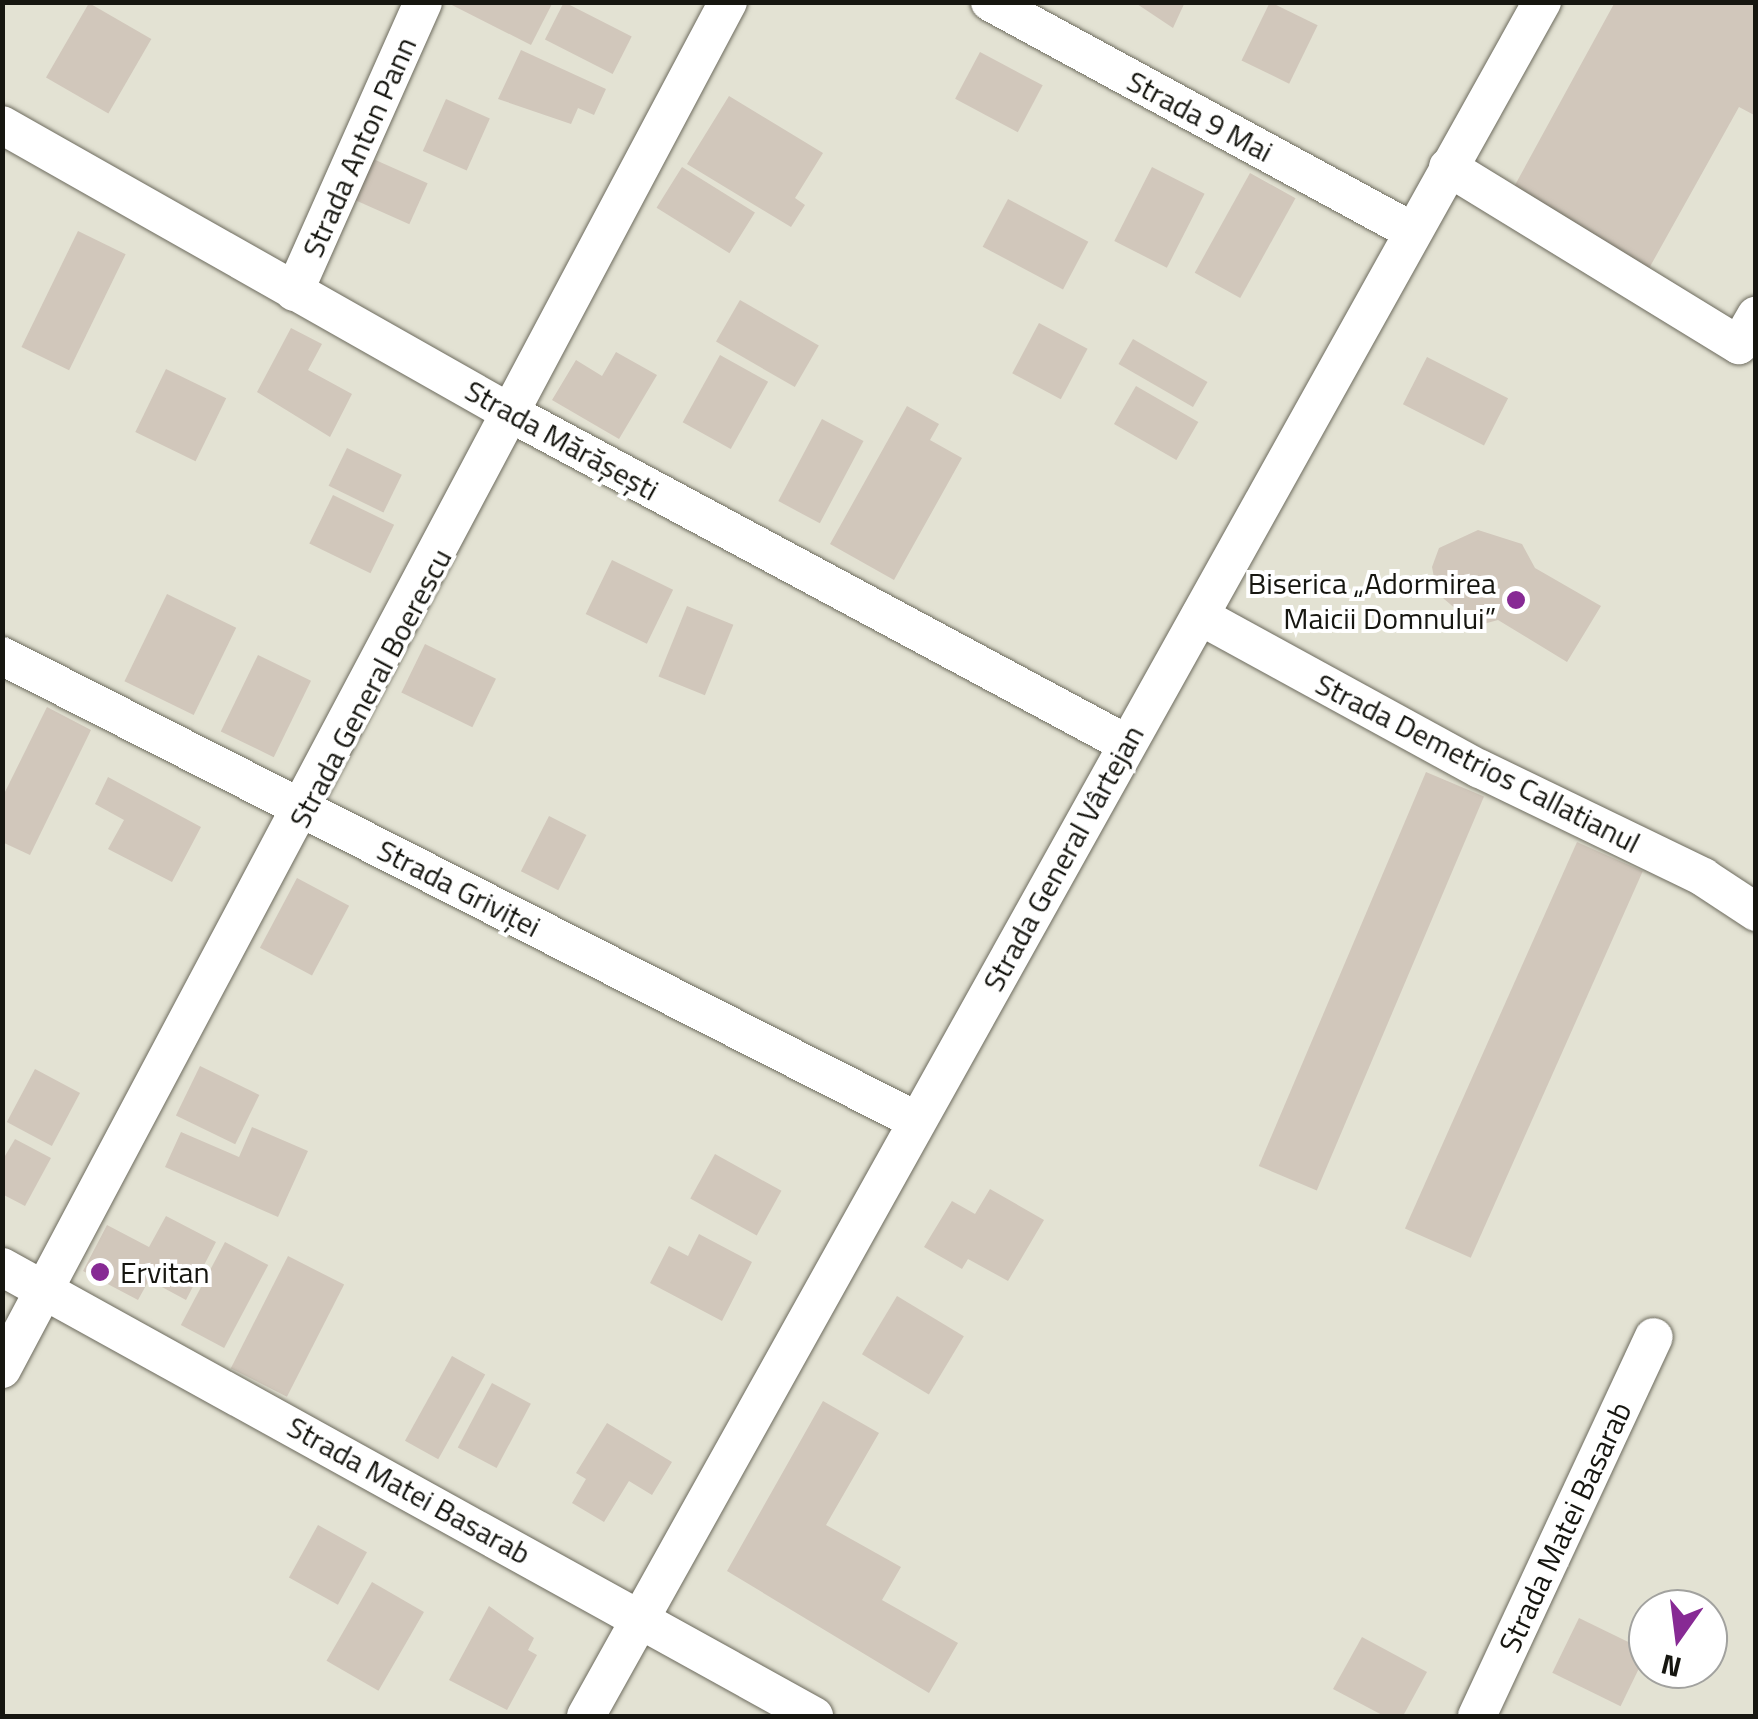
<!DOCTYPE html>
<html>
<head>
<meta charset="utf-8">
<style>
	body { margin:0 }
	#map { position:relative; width:1758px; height:1719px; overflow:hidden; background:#e3e2d3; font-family:"Titillium Web",sans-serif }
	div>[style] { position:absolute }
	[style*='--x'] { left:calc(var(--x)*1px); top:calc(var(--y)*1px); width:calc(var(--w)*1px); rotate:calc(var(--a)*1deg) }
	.building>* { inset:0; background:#d1c7bb; transform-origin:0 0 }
	.roads { filter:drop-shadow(0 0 2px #6d6b5e) drop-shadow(0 0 2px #6d6b5e) }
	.minor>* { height:38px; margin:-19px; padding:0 19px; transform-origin:19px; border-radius:19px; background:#fff }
	.dots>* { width:28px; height:28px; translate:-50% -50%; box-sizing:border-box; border:5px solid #fff; border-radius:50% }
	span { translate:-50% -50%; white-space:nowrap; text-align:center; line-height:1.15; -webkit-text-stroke:8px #fff; paint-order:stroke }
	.street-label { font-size:30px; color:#161610 }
	.poi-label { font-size:30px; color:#161610 }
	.right { translate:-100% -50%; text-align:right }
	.left { translate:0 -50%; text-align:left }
	.frame { position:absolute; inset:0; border:5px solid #161610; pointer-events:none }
	.north { position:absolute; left:1628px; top:1589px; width:100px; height:100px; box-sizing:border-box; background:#fff; border:2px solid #a2a29f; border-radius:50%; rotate:194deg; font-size:28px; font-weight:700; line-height:40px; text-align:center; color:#161610 }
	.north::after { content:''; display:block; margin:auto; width:35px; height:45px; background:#872a94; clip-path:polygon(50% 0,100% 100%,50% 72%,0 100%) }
</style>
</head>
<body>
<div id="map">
	<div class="building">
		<i style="clip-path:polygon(446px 2px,553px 2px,531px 45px)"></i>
		<i style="left:564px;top:2px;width:76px;height:42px;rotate:27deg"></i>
		<i style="clip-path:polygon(1134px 2px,1185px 2px,1173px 28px)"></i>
		<i style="left:1270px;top:2px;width:53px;height:65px;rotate:26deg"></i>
		<i style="clip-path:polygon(1615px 2px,1756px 2px,1756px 116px,1739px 107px,1647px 272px,1509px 196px)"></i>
		<i style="left:89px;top:3px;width:72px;height:86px;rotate:30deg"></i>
		<i style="clip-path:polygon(521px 50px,606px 89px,594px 115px,578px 108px,571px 124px,498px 99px)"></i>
		<i style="left:980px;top:52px;width:71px;height:53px;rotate:28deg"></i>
		<i style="clip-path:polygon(729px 96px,823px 153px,795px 198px,805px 205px,791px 227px,687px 164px)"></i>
		<i style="left:446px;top:99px;width:48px;height:57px;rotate:24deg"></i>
		<i style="left:371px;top:158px;width:62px;height:45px;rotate:24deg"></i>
		<i style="left:682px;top:167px;width:86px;height:48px;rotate:32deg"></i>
		<i style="left:1152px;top:167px;width:59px;height:83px;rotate:27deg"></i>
		<i style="left:1250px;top:173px;width:52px;height:114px;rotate:29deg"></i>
		<i style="left:1008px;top:199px;width:91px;height:54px;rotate:28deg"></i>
		<i style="left:78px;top:231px;width:53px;height:129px;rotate:26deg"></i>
		<i style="left:740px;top:300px;width:91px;height:48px;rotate:30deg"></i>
		<i style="left:1039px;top:323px;width:55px;height:57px;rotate:28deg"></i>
		<i style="clip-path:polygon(291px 328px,322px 344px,308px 370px,352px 394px,330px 437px,257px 392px)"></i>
		<i style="left:1133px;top:339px;width:86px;height:29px;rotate:30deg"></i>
		<i style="clip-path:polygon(616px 352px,657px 375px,619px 439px,552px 400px,576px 360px,602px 376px)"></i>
		<i style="left:720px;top:355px;width:55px;height:77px;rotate:29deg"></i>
		<i style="left:1427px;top:357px;width:91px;height:53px;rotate:27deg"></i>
		<i style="left:166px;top:369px;width:67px;height:70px;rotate:26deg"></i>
		<i style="left:1136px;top:386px;width:72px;height:44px;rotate:30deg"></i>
		<i style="clip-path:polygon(907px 406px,939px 424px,930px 440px,962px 458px,894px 580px,830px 544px)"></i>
		<i style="left:822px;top:419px;width:47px;height:93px;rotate:28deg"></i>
		<i style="left:347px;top:448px;width:61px;height:42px;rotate:26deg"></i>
		<i style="left:333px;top:495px;width:68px;height:54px;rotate:26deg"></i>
		<i style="clip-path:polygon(1478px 530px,1522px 544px,1535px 568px,1601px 606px,1567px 662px,1498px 620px,1476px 626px,1437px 593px,1432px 567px,1439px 548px)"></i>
		<i style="left:612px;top:560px;width:68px;height:60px;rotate:26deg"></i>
		<i style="left:167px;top:594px;width:77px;height:97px;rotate:26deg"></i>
		<i style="left:687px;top:606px;width:50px;height:76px;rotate:22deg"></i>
		<i style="left:425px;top:644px;width:79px;height:54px;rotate:26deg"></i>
		<i style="left:258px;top:655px;width:59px;height:85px;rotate:26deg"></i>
		<i style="clip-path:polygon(47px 707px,91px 730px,30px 855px,2px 842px,2px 798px)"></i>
		<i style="left:1426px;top:772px;width:63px;height:428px;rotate:23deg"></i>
		<i style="clip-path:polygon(108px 777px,201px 827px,172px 882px,108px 849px,124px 820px,95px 804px)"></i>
		<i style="left:549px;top:816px;width:42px;height:62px;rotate:27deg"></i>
		<i style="left:1577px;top:842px;width:72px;height:423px;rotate:24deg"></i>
		<i style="left:297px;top:878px;width:59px;height:79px;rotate:28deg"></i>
		<i style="left:200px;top:1066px;width:66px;height:55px;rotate:26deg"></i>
		<i style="left:35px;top:1069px;width:51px;height:60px;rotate:28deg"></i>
		<i style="clip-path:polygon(252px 1127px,308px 1151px,278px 1217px,165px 1167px,181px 1132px,239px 1157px)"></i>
		<i style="clip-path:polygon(15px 1139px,51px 1158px,25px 1206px,2px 1194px,2px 1161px)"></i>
		<i style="left:715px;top:1154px;width:76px;height:51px;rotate:29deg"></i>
		<i style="clip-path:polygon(990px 1189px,1044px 1220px,1008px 1281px,968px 1259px,962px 1269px,924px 1247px,952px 1201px,975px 1214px)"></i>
		<i style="clip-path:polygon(166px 1216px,216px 1242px,186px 1300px,149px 1280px,138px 1300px,83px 1271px,107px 1225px,149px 1247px)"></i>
		<i style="clip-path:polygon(699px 1234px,752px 1262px,722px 1321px,650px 1283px,669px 1246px,688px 1256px)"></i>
		<i style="left:225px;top:1242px;width:49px;height:94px;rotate:28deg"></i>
		<i style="left:288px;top:1256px;width:63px;height:126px;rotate:27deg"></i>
		<i style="left:897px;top:1296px;width:78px;height:68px;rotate:31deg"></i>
		<i style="left:452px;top:1356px;width:38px;height:97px;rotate:29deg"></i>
		<i style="left:492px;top:1383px;width:44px;height:73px;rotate:28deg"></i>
		<i style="clip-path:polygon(823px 1401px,879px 1433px,826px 1525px,901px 1567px,882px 1600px,958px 1643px,929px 1693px,727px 1571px)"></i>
		<i style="clip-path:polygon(607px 1423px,672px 1462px,652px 1495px,629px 1481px,604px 1522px,572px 1503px,586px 1479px,576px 1473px)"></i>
		<i style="left:318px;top:1525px;width:56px;height:60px;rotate:29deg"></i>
		<i style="left:372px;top:1582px;width:60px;height:91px;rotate:30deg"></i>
		<i style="clip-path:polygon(489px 1606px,534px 1638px,528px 1650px,537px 1655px,507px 1710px,449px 1680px)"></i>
		<i style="left:1579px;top:1618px;width:76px;height:61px;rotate:26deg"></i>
		<i style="clip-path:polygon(1362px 1637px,1427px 1672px,1403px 1716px,1384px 1716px,1333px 1689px)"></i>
	</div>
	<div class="roads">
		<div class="minor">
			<i style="--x:990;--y:2;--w:478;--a:28.5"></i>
			<i style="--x:2;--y:125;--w:588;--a:29.53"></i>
			<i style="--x:514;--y:415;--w:696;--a:28.22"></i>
			<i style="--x:1448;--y:167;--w:341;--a:31.5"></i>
			<i style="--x:1739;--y:345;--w:34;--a:-60"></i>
			<i style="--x:294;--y:292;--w:317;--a:-66"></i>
			<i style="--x:1200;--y:616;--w:319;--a:28.7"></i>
			<i style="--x:1480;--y:769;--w:248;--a:25.8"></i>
			<i style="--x:1703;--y:877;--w:64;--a:33.4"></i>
			<i style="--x:2;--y:656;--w:1024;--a:26.94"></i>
			<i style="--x:2;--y:1267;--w:928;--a:28.94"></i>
			<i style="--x:2;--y:1369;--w:1548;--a:-62.03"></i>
			<i style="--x:586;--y:1716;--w:1963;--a:-60.85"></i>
			<i style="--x:1477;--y:1716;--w:418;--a:-65"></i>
		</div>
	</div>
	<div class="dots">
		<i style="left:1516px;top:600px;background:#872a94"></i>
		<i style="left:100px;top:1272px;background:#872a94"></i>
	</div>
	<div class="street-label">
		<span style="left:1200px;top:116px;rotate:28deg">Strada 9 Mai</span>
		<span style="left:359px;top:147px;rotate:-66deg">Strada Anton Pann</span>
		<span style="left:562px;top:440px;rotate:29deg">Strada Mărășești</span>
		<span style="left:370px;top:688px;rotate:-62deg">Strada General Boerescu</span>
		<span style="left:1478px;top:763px;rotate:27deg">Strada Demetrios Callatianul</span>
		<span style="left:1063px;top:858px;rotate:-61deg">Strada General Vârtejan</span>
		<span style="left:459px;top:888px;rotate:27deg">Strada Griviței</span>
		<span style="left:409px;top:1490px;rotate:29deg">Strada Matei Basarab</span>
		<span style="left:1565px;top:1527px;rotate:-65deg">Strada Matei Basarab</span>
	</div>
	<div class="poi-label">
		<span class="right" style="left:1496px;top:600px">Biserica „Adormirea<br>Maicii Domnului”</span>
		<span class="left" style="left:120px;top:1272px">Ervitan</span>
	</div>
	<div class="frame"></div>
	<div class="north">N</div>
</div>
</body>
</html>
